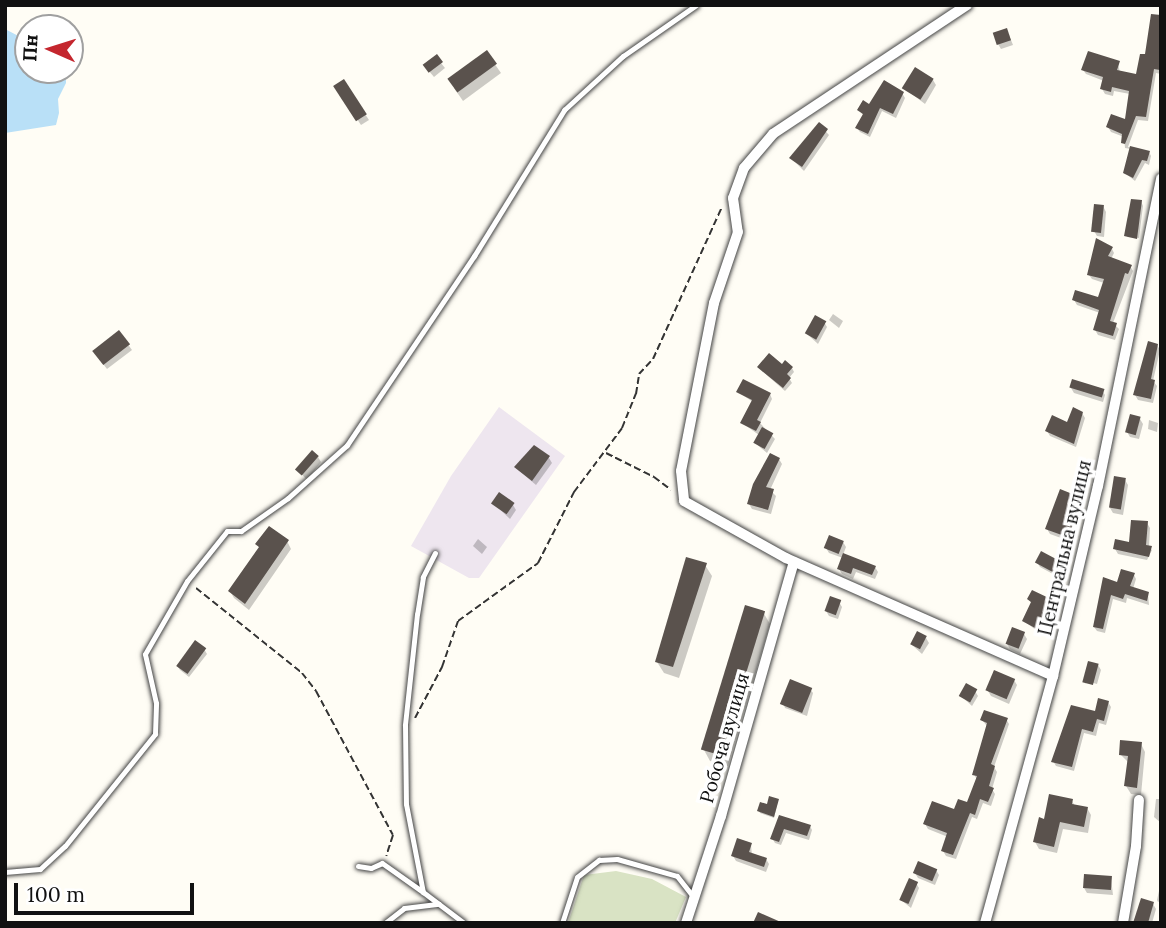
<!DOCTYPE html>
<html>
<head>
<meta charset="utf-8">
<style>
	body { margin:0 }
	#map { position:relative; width:1166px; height:928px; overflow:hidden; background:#fffdf5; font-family:Lora,serif }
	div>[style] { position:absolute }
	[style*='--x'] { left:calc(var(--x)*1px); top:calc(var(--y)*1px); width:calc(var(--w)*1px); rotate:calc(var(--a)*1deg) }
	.industrial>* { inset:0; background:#eee6ef }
	.cemetery>* { inset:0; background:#d9e3c4 }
	.water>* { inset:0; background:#b9e0f7 }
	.shadow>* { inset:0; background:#0003 }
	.building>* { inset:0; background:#5a524d; transform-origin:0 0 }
	.path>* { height:2px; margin-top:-1px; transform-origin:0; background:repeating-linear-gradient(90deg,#333 0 7px,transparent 0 10.5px) }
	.roads { filter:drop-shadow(0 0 2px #444) drop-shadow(0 0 2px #444) }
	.service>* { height:5px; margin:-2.5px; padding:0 2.5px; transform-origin:2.5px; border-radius:2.5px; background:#fff }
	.minor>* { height:10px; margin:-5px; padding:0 5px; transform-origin:5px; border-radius:5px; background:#fff }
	span { translate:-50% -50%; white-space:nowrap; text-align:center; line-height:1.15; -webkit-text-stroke:7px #fff; paint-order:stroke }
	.street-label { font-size:19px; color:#111 }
	.frame { position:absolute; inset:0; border:7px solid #111; pointer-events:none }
	.north { position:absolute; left:14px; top:14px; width:70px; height:70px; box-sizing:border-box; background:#fff; border:2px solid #a0a0a0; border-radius:50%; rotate:273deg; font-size:19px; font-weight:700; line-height:28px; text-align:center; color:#111 }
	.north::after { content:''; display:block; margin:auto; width:24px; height:32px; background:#c4262e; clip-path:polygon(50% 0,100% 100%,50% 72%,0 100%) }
	.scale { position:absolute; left:14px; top:883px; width:180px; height:32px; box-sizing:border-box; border:4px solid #111; border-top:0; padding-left:9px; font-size:21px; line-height:24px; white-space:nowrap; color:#111; -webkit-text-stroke:5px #fff; paint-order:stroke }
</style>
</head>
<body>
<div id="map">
	<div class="industrial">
		<i style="clip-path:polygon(499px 407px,565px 456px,479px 578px,469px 578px,411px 546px,451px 476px)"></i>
	</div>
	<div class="cemetery">
		<i style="clip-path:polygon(616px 871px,652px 879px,686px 897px,675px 923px,568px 923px,584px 875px)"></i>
	</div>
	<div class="water">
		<i style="clip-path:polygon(5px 29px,28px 41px,28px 70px,66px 72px,66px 83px,58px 99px,59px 113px,56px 125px,5px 133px)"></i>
	</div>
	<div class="shadow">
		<i style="clip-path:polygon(1161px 16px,1161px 74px,1156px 73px,1148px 121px,1138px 120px,1128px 147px,1149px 152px,1151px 156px,1149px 165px,1145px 163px,1135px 181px,1125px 173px,1131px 149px,1125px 148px,1124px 137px,1111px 132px,1108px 127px,1126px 122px,1130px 94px,1114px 91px,1113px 96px,1105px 94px,1102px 89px,1104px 81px,1086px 74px,1083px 70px,1118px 63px,1120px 73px,1137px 76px)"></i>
		<i style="clip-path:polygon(1009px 35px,1013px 45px,1001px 49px,998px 44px)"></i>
		<i style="clip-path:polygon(487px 53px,501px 73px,463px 101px,454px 88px)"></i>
		<i style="clip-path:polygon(436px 57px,445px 68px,434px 77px,428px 70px)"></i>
		<i style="clip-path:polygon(933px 80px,936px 85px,925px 104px,904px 88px)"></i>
		<i style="clip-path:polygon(343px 81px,369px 120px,361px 125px,338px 91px)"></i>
		<i style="clip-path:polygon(902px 93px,905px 98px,896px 118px,882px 111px,870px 137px,860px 132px,857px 128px,864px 116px,859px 110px)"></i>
		<i style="clip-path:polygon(819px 124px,829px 135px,804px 171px,791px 158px)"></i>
		<i style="clip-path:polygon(1141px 201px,1143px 206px,1139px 238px,1127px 237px)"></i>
		<i style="clip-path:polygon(1103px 206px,1106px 212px,1104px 237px,1097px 236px,1094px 231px)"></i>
		<i style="clip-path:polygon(1112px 249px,1114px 253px,1111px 259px,1130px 266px,1133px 271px,1113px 323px,1119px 329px,1115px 340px,1098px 335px,1095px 330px,1100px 313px,1077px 305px,1074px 300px,1099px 300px,1104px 283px,1092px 279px,1089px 275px)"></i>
		<i style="clip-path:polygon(833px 314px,843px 321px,839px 328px,829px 320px)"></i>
		<i style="clip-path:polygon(824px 322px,827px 327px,818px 344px,806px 333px)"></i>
		<i style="clip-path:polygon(119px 332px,132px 350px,107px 369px,97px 356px)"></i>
		<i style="clip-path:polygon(1157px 345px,1160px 350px,1153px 381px,1157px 386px,1153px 403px,1138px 400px,1135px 395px)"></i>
		<i style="clip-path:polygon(792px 368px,794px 372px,789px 378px,792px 383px,785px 391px,762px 371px)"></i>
		<i style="clip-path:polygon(1071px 388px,1102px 390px,1105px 395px,1103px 402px,1074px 393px)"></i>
		<i style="clip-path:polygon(738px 392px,770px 394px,772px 399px,760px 423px,775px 439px,767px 453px,755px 443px,759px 435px,742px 423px,753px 402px)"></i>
		<i style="clip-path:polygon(1082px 413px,1085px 418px,1076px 447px,1050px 436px,1047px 431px,1068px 424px)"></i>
		<i style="clip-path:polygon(1140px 419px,1143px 424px,1139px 439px,1130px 437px,1127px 432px)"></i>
		<i style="clip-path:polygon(1149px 420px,1158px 423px,1157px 432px,1148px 429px)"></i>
		<i style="clip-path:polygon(318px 457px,321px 462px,307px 480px,299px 471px)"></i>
		<i style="clip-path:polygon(549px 458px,552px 463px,536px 485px,516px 468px)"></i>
		<i style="clip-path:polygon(779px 459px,782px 464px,770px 490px,776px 496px,771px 514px,752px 509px,749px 504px)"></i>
		<i style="clip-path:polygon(1125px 480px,1128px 485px,1123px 515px,1113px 513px,1110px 508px)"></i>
		<i style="clip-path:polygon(1074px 496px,1077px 501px,1068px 524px,1076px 531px,1072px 542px,1050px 534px,1047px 529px)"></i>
		<i style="clip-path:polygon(493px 503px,513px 505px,516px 510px,510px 519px)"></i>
		<i style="clip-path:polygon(1147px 523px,1150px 528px,1149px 547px,1152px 550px,1147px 560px,1118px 554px,1115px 549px,1131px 544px)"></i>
		<i style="clip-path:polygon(478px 539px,487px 547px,482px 554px,473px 546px)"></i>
		<i style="clip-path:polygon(287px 541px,291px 549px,249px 610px,234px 598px,230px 591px,260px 549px,257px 544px)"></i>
		<i style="clip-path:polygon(843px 542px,846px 547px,843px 555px,875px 567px,878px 572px,875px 579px,856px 572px,853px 579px,842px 574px,839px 569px,843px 558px,829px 553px,826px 548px)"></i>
		<i style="clip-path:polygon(1037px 562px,1063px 565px,1066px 570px,1062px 579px,1040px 567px)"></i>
		<i style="clip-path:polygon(705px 565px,712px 576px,679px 678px,664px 673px,657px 662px)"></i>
		<i style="clip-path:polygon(1134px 575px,1136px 579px,1133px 589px,1148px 594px,1149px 605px,1127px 598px,1126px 603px,1113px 599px,1105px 633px,1097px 631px,1094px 627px,1105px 579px,1118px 584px)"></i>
		<i style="clip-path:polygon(1029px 599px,1052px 602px,1055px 607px,1040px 633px,1024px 621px,1032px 604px)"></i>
		<i style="clip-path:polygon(839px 602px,842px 607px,838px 619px,829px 616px,826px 611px)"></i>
		<i style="clip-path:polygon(763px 612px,770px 624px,728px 766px,710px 761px,704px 750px)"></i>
		<i style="clip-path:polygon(1024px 634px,1027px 639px,1020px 654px,1010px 649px,1007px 644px)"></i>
		<i style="clip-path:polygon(926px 638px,929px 643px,922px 654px,911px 644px)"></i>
		<i style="clip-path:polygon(204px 649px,207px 654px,189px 677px,180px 670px,177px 665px)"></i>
		<i style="clip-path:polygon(1098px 665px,1101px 670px,1097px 684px,1086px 681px,1086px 684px,1085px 682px)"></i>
		<i style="clip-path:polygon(1014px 680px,1017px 685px,1009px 704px,991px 696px,988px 691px)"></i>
		<i style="clip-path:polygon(810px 689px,813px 693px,807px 716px,785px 708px,783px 703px)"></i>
		<i style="clip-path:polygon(975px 691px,978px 696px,972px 706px,961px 696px)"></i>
		<i style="clip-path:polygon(1108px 702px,1111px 707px,1106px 725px,1099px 723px,1096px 736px,1084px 733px,1074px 771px,1056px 766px,1053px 761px,1072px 707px,1096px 713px)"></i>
		<i style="clip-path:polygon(1006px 719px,1009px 724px,994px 767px,997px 772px,992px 789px,995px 794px,991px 806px,983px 803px,977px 819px,972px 817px,956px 859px,946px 856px,943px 851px,948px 837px,928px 829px,925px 824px,968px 804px,977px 780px,974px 774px,987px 726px,982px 720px)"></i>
		<i style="clip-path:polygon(1141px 744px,1145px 752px,1141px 795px,1131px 794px,1126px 786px,1129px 763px,1120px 754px)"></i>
		<i style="clip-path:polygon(1156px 799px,1161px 799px,1161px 823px,1154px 817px)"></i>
		<i style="clip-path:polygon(778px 801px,774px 818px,760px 813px,759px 811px)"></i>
		<i style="clip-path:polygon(1072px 801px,1075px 806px,1087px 808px,1091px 815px,1088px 833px,1063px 829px,1057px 853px,1039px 849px,1035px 842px,1046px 821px)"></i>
		<i style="clip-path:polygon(780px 817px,810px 826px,812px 830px,809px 840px,786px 833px,781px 845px,775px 843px,772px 838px)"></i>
		<i style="clip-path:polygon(751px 845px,752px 855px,766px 859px,769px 864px,766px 872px,736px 861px,733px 856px)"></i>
		<i style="clip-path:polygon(936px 870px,939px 875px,935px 885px,918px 878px,915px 873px)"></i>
		<i style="clip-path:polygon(1111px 878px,1113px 895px,1087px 893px,1084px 888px)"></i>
		<i style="clip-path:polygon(916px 883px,919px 888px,911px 908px,901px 900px)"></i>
		<i style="clip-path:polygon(1159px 891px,1161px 900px,1158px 902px,1157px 900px)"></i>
		<i style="clip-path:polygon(1153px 904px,1156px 909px,1152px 923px,1135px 923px)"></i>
	</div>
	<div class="building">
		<i style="clip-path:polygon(1151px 14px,1161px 15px,1161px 64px,1160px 70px,1154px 69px,1146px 117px,1136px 116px,1125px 144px,1121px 143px,1122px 134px,1106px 127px,1111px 114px,1125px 119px,1129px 91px,1112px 87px,1111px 92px,1100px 89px,1103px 77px,1081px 70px,1088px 51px,1120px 61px,1117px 70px,1136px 74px,1140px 54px,1145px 54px)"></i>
		<i style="left:1007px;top:28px;width:13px;height:15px;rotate:72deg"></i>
		<i style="left:487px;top:50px;width:17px;height:49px;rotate:54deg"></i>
		<i style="left:437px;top:54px;width:10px;height:18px;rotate:53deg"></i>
		<i style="left:915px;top:67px;width:22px;height:25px;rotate:32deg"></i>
		<i style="left:344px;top:79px;width:42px;height:13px;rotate:57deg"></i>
		<i style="clip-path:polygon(884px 80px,904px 92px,893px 114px,880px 108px,868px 134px,855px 128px,863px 114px,857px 110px,863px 100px,869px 104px)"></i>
		<i style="clip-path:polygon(819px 122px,828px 129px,802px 167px,789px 158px)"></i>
		<i style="clip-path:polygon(1130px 146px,1150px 151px,1147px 161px,1142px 160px,1133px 178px,1123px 173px)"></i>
		<i style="clip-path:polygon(1131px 199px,1142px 200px,1137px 239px,1124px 236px)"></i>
		<i style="left:1094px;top:204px;width:10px;height:28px;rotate:6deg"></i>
		<i style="clip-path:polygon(1096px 238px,1113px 247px,1108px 256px,1132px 265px,1128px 274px,1125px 273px,1110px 321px,1117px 323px,1113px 336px,1093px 330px,1099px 310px,1072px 300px,1075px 290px,1098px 297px,1104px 279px,1087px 275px)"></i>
		<i style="left:815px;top:315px;width:13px;height:21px;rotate:29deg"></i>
		<i style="left:119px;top:330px;width:18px;height:34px;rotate:52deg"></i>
		<i style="clip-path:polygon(1148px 341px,1158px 344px,1151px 379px,1155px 380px,1151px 399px,1133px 395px)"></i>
		<i style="clip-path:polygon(769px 353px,782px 364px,785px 360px,793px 367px,787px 374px,791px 378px,783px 388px,757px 367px)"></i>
		<i style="clip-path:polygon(743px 379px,771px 393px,757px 420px,761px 422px,756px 431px,740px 423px,752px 400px,736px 392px)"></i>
		<i style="left:1072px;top:379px;width:34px;height:9px;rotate:17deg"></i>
		<i style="clip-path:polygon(1073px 407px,1083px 412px,1074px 444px,1045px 431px,1052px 415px,1067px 422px)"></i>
		<i style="left:1130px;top:414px;width:11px;height:19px;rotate:15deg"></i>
		<i style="left:762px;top:427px;width:13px;height:18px;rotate:29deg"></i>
		<i style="clip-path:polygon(534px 445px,550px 456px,532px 481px,514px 467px)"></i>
		<i style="left:312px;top:450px;width:9px;height:26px;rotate:41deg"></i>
		<i style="clip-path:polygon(770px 453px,780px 458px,766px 487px,774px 489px,768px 510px,747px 504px,753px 484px)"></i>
		<i style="left:1114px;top:476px;width:12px;height:32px;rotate:9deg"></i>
		<i style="clip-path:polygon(1060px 489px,1075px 495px,1065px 521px,1075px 525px,1070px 538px,1045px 529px)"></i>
		<i style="left:499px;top:492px;width:19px;height:14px;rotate:35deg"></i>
		<i style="clip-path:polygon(1131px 520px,1148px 521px,1146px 545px,1152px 546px,1149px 557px,1113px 549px,1115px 539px,1129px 542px)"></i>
		<i style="clip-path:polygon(269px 526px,289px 540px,245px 604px,228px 591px,259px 547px,255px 544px)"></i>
		<i style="left:829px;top:535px;width:16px;height:14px;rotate:22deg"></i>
		<i style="left:1041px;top:551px;width:26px;height:13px;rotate:28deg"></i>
		<i style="clip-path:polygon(843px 553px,876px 566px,872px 575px,853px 568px,851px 574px,837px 569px)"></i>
		<i style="clip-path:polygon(686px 557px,707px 563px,673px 667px,655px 662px)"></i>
		<i style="clip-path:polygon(1121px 569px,1135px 573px,1130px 586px,1149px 592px,1147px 601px,1125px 594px,1123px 599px,1111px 595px,1103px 629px,1093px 627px,1103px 577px,1117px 582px)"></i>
		<i style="clip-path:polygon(1032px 590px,1053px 600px,1037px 629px,1022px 621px,1031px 602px,1027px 599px)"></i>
		<i style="left:830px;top:596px;width:12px;height:16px;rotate:20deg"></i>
		<i style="left:745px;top:605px;width:21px;height:151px;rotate:17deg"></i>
		<i style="left:1012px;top:627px;width:14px;height:18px;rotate:21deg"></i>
		<i style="left:917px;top:631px;width:11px;height:15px;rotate:27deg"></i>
		<i style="left:195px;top:640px;width:14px;height:32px;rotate:36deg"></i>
		<i style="left:1088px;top:661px;width:11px;height:22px;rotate:15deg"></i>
		<i style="left:994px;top:670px;width:23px;height:22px;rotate:23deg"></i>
		<i style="left:790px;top:679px;width:24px;height:27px;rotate:22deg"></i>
		<i style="left:966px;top:683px;width:13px;height:15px;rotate:29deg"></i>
		<i style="clip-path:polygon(1098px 698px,1109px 701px,1104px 721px,1097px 719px,1093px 732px,1082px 729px,1072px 767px,1051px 762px,1071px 705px,1095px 711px)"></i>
		<i style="clip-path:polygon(984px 710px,1008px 718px,991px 764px,995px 766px,989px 786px,994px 788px,988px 802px,980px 799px,975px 815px,970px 813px,953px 855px,941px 851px,947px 833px,923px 824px,932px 801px,954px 809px,958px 799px,967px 802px,977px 776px,972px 775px,987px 723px,980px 720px)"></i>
		<i style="clip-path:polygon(1120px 740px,1142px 742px,1137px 788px,1124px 786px,1128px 756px,1119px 755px)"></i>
		<i style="clip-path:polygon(1049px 794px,1073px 799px,1072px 804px,1088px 807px,1084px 827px,1060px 822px,1054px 847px,1033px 842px,1039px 817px,1044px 819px)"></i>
		<i style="clip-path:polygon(769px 796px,779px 799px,774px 817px,757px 811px,760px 802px,767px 804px)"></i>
		<i style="clip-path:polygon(779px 815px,811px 825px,807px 836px,784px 829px,779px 842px,770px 839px)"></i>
		<i style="clip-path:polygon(737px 838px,752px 843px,749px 852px,767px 858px,764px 867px,731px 856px)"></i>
		<i style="left:918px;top:861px;width:21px;height:13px;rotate:23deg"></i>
		<i style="left:1084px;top:874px;width:28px;height:14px;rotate:4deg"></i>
		<i style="left:909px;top:878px;width:10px;height:24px;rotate:24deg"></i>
		<i style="clip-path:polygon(1141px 898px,1154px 902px,1148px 923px,1133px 923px)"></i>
		<i style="clip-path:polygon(758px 912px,783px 923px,753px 923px)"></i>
	</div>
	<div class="path">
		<i style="--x:606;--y:453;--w:54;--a:26.6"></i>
		<i style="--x:654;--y:477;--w:21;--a:37"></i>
		<i style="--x:196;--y:588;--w:136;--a:38.7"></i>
		<i style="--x:302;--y:673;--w:23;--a:52"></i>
		<i style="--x:316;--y:691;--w:163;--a:61.9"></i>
		<i style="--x:393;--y:835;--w:22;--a:108"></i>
		<i style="--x:415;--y:718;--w:58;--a:-62.1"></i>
		<i style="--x:442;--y:667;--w:49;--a:-70.8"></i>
		<i style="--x:458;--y:621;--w:99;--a:-35.9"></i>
		<i style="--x:538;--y:563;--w:80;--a:-63.1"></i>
		<i style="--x:574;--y:492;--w:80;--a:-53.1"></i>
		<i style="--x:622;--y:428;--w:37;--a:-68"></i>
		<i style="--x:636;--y:394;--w:20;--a:-81"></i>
		<i style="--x:639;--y:374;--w:21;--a:-47"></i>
		<i style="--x:653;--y:359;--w:167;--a:-65.6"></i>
	</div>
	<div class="roads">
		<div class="service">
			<i style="--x:435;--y:553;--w:27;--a:117"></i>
			<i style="--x:423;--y:577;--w:37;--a:99"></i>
			<i style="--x:417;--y:614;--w:112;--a:96.2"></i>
			<i style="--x:405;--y:725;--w:79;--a:89.3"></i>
			<i style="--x:406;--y:804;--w:90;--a:79.1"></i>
			<i style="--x:423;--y:892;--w:51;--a:37.1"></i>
			<i style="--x:358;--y:866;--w:13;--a:9"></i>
			<i style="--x:371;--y:868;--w:12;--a:-24"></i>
			<i style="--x:382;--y:863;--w:50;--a:35.3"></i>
			<i style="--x:5;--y:872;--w:35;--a:-5"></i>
			<i style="--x:40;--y:869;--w:34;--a:-43"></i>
			<i style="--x:65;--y:846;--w:144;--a:-51.2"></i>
			<i style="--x:155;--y:734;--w:31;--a:-88"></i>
			<i style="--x:156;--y:703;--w:50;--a:-102.7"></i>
			<i style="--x:145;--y:654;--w:84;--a:-60.1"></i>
			<i style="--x:187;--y:581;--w:64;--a:-51.3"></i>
			<i style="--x:227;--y:531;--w:14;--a:0"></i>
			<i style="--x:241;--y:531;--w:57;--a:-35.1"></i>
			<i style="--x:288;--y:498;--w:79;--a:-41.9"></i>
			<i style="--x:347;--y:445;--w:228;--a:-56.1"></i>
			<i style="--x:474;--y:256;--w:172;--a:-58.3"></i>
			<i style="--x:564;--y:110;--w:80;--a:-42.5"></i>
			<i style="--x:623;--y:56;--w:89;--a:-34.9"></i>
			<i style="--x:385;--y:923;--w:24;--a:-38"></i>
			<i style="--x:404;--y:908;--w:35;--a:-7"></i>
			<i style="--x:562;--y:923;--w:48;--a:-71.9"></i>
			<i style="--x:577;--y:877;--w:28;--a:-38"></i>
			<i style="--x:599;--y:860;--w:18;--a:-3"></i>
			<i style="--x:617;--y:859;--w:62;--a:15.8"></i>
			<i style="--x:677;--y:876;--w:28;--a:52"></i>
		</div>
		<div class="minor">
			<i style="--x:967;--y:5;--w:233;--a:146.4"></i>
			<i style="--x:773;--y:134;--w:45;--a:130.5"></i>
			<i style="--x:744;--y:168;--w:32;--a:110"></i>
			<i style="--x:733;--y:198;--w:34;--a:82"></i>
			<i style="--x:738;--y:232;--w:75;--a:108.7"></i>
			<i style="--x:714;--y:303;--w:171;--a:101.1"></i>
			<i style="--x:681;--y:471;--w:30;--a:84"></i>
			<i style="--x:684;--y:501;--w:117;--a:29.2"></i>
			<i style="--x:786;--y:558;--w:292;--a:23.8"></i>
			<i style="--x:686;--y:923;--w:113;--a:-71.9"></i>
			<i style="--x:721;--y:816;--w:264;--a:-74"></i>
			<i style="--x:985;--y:923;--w:256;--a:-74.6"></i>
			<i style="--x:1053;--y:676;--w:195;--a:-76.7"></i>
			<i style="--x:1098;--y:486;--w:314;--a:-78.4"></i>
			<i style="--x:1123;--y:923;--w:78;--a:-80.4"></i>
			<i style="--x:1136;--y:846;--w:46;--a:-86.3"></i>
		</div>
	</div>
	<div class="street-label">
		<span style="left:1065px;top:548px;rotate:-77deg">Центральна вулиця</span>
		<span style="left:725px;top:738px;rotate:-74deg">Робоча вулиця</span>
	</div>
	<div class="frame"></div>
	<div class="north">Пн</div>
	<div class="scale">100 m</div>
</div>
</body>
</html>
